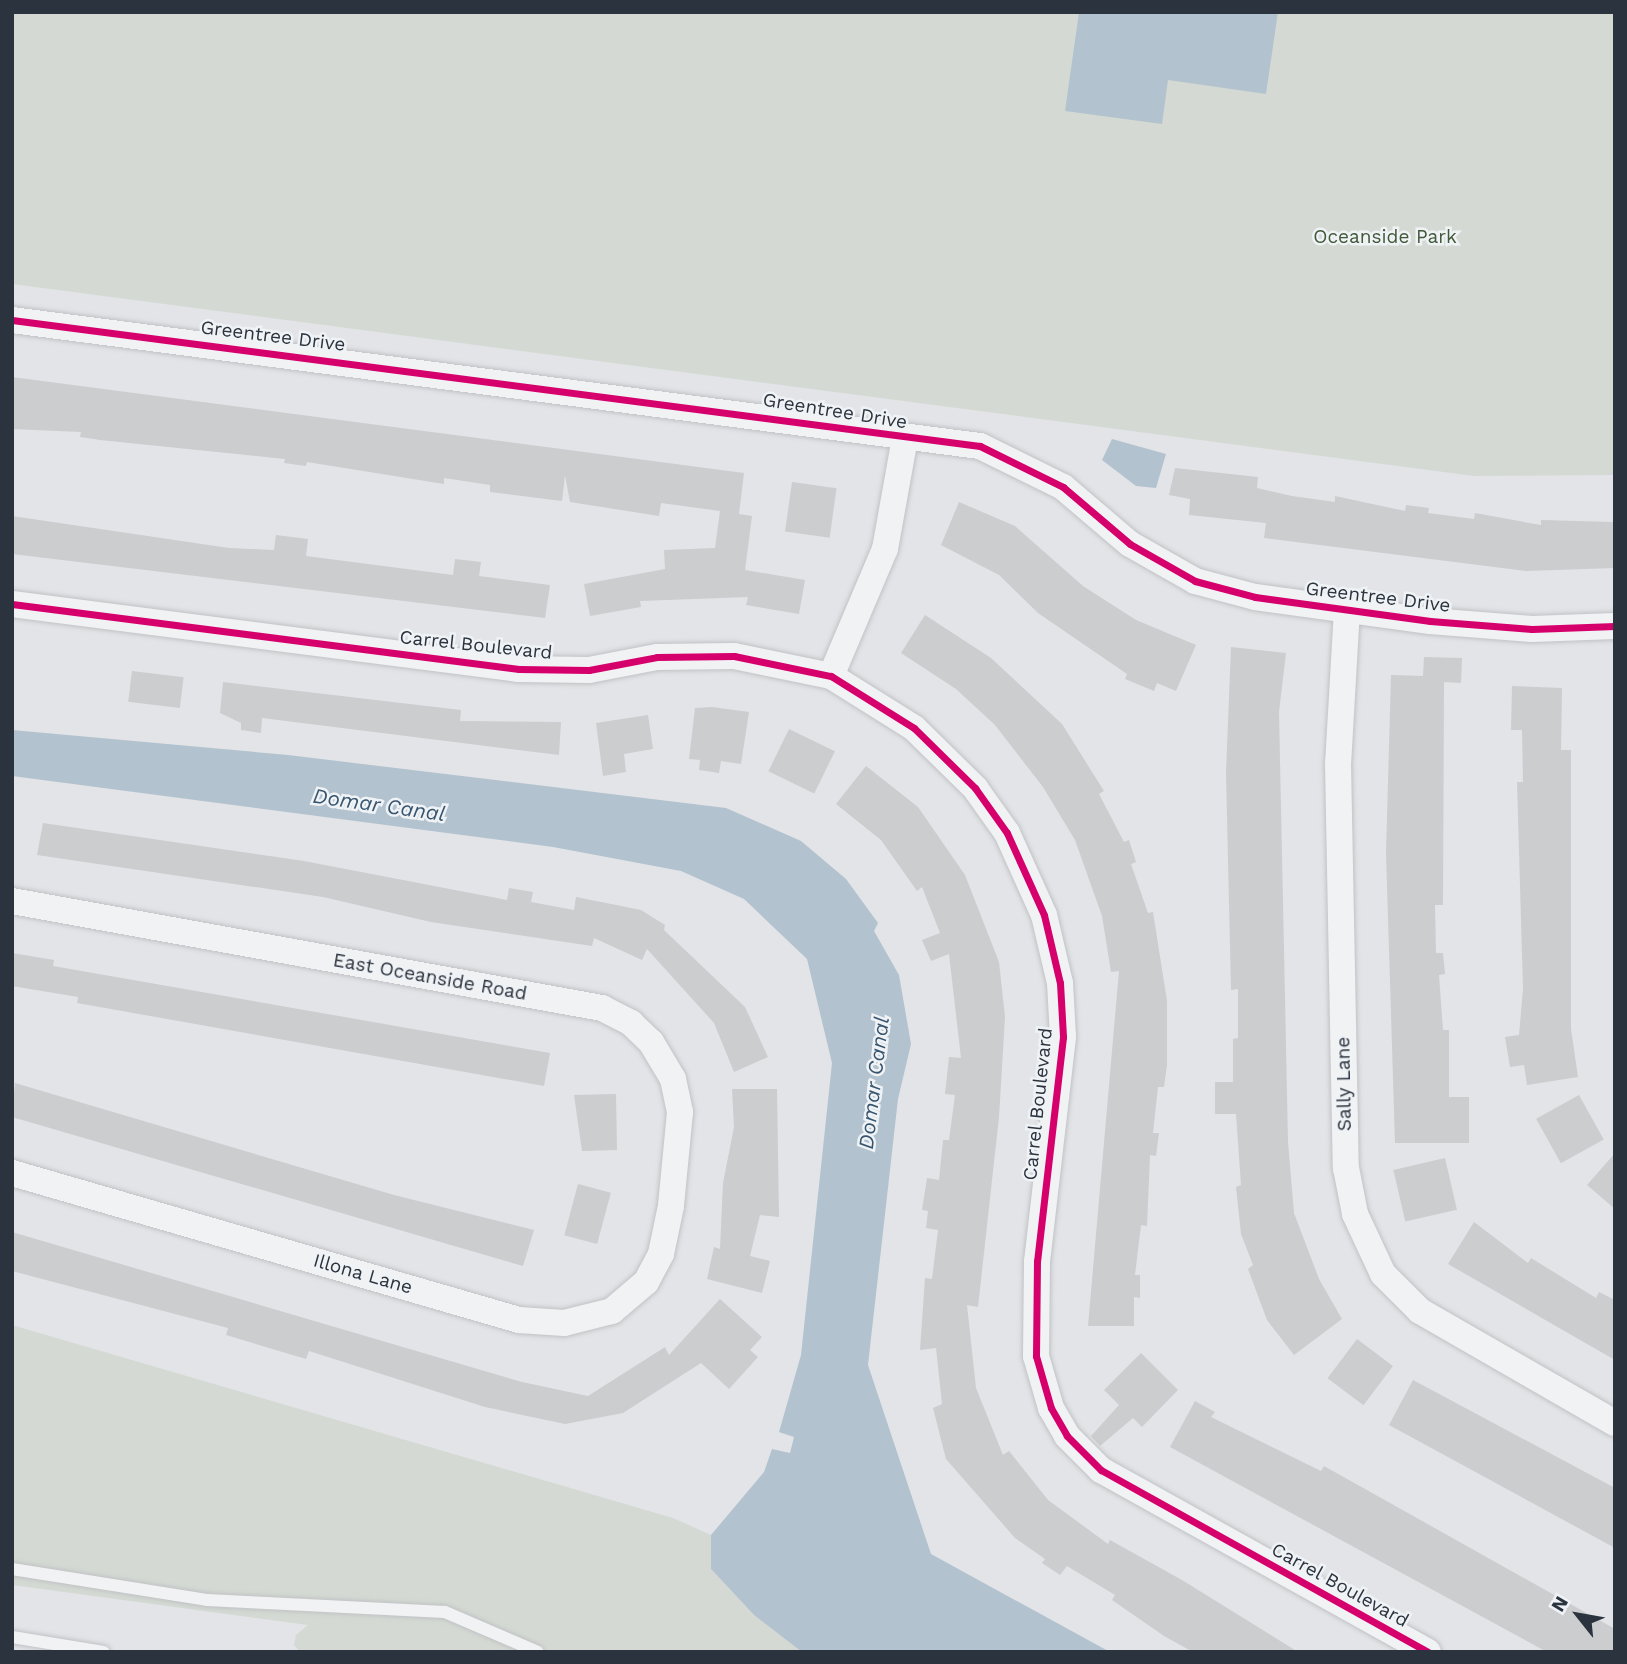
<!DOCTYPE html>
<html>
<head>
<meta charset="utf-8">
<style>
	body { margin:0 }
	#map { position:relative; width:1627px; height:1664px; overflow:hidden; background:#e2e4e7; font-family:"Work Sans",sans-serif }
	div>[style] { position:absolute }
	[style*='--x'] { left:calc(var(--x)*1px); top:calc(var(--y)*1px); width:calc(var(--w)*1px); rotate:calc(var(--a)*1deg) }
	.green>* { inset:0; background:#d4dad3 }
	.water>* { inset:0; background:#b3c2cf }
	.building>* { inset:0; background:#cbcdcf; transform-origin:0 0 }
	.roads { filter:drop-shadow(0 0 2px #c1c2c5) drop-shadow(0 0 2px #c1c2c5) }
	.service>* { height:12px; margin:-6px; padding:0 6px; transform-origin:6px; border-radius:6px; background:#f1f2f4 }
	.minor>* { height:26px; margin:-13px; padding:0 13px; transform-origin:13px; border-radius:13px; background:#f1f2f4 }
	.cycleway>* { height:7px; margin:-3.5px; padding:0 3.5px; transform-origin:3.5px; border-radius:3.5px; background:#d6006c }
	span { translate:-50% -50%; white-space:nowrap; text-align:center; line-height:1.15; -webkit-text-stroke:5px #f0f3f6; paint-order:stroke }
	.park-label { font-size:19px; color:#415939 }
	.street-label { font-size:19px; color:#2b333e }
	.water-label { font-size:21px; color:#38556f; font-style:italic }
	.frame { position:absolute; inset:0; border:14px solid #2b333e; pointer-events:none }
	.north { position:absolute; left:1543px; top:1580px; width:70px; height:70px; -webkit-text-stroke:5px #f0f3f6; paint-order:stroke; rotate:301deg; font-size:19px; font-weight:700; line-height:28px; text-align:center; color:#2b333e }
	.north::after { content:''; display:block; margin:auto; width:24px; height:32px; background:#2b333e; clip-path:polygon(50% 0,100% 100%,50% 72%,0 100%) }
</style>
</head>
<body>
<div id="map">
	<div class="green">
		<i style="clip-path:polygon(12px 12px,1615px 12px,1615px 475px,1474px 476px,12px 284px)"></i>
		<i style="clip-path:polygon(12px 1325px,673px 1518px,711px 1535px,711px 1569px,754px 1615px,802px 1652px,300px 1652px,294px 1645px,296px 1635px,308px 1625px,12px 1585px)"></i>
	</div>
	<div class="water">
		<i style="clip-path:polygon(1079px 12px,1278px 12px,1266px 94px,1168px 80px,1162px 124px,1065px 111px)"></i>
		<i style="clip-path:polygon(1112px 439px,1166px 454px,1156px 488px,1136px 486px,1102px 460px)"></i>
		<i style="clip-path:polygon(12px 730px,288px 755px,726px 808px,801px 841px,846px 879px,878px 923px,874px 931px,899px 975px,911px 1044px,898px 1099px,868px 1365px,931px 1554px,1110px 1652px,802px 1652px,754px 1615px,711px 1569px,711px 1535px,764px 1472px,772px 1449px,790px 1453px,794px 1437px,779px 1432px,801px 1355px,832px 1063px,807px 959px,744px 899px,681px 871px,553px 847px,12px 776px)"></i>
	</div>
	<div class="building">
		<i style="clip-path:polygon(12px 377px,744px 473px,739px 514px,752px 516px,745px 570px,805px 580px,799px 614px,746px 605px,748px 597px,640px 601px,641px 607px,590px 616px,584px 584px,665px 569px,664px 550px,715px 548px,720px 511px,661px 503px,659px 516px,570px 502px,565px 475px,562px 501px,490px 492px,490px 485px,444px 478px,444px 484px,307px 462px,306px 466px,284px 463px,285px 459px,100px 440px,80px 437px,81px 432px,12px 429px)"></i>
		<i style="clip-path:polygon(1175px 468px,1258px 477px,1257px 488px,1292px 496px,1335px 502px,1335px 496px,1405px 511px,1406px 505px,1429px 508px,1428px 513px,1474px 519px,1475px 513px,1541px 525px,1541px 520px,1615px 522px,1615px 568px,1526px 571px,1264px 538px,1266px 523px,1189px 515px,1190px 499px,1169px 495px)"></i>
		<i style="left:792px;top:482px;width:45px;height:50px;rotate:8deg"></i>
		<i style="clip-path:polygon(959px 502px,1015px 526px,1083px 586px,1136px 620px,1196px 645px,1176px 691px,1157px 683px,1154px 691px,1125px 679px,1127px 674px,1038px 613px,999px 575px,941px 545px)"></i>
		<i style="clip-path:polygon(12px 516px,229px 548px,274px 550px,276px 535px,308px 539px,306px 556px,453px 575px,455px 559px,481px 562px,479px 576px,550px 585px,545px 618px,12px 554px)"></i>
		<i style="clip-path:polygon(925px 615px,991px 658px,1062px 724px,1104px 791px,1099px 794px,1124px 842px,1129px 840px,1136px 862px,1131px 864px,1148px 913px,1153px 912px,1167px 1001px,1167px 1065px,1164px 1087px,1158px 1087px,1153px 1133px,1159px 1133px,1156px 1156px,1150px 1155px,1147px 1226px,1141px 1225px,1135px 1275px,1140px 1275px,1140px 1298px,1134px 1297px,1134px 1326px,1088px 1326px,1119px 971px,1111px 972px,1102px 916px,1075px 840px,1043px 787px,995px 725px,956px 689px,901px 653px)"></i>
		<i style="clip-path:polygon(1231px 647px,1286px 653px,1279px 712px,1288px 1142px,1294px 1213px,1319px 1279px,1342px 1319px,1294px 1355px,1267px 1320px,1248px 1269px,1253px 1265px,1241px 1234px,1236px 1187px,1241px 1185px,1236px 1114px,1215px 1114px,1215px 1082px,1233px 1082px,1233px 1039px,1238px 1038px,1238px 989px,1231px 990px,1226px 773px)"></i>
		<i style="clip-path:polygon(1424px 657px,1462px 658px,1461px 683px,1444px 682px,1443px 905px,1435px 905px,1436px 953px,1443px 953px,1445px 974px,1439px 975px,1443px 1030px,1449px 1030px,1449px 1097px,1469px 1097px,1469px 1143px,1395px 1143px,1386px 853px,1391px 675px,1423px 676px)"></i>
		<i style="left:132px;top:671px;width:52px;height:31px;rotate:7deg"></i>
		<i style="clip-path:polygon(223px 682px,461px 710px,460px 721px,561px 722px,559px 755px,262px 718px,261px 733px,241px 730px,241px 723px,220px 713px)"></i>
		<i style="clip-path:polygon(1512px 686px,1562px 688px,1561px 750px,1571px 750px,1571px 1029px,1578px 1077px,1527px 1085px,1524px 1065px,1510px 1067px,1505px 1037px,1519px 1035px,1523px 989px,1517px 782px,1523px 782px,1522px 730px,1511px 730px)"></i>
		<i style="clip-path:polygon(712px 707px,749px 712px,741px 764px,721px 761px,719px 773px,699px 770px,700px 760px,689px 759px,695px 708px)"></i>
		<i style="clip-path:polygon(648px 715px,653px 749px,624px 754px,626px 772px,603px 776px,596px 723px)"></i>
		<i style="left:789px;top:729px;width:51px;height:47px;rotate:26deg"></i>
		<i style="clip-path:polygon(866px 766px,918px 807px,965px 875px,999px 962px,1005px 1017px,999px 1117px,978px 1307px,967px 1305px,976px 1388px,1003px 1455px,1009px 1451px,1048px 1500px,1108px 1544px,1110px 1540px,1182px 1580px,1298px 1652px,1193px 1652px,1164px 1636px,1112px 1600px,1115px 1595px,1067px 1566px,1060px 1575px,1042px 1563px,1045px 1559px,1015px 1538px,946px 1459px,933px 1408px,942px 1404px,936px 1348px,920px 1350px,925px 1278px,932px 1279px,938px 1230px,926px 1228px,928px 1211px,922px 1210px,927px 1178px,939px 1180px,943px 1140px,949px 1140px,955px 1095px,945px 1094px,949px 1057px,961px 1058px,949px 954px,931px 961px,922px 940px,940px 933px,922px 887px,917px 891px,881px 840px,836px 804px)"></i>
		<i style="clip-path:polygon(43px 823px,304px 861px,507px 900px,509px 888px,533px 892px,531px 902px,574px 910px,576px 897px,641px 910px,665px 925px,664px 930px,745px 1007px,768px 1057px,734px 1072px,714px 1023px,647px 949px,642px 960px,594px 938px,592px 946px,431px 922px,323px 897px,37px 855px)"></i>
		<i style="clip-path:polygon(12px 953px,54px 960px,53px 966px,550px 1053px,544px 1086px,77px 1003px,78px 997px,12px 986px)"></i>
		<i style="clip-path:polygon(15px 1083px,394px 1195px,534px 1230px,523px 1266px,12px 1117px)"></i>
		<i style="clip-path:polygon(732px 1089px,777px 1089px,779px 1217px,760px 1215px,750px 1256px,770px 1261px,762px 1293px,707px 1279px,714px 1247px,720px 1249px,723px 1183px,734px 1127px)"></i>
		<i style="clip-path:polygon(616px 1094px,617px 1150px,582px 1151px,574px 1095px)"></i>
		<i style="left:1579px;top:1095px;width:51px;height:49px;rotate:61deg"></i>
		<i style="clip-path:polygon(1615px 1153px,1615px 1209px,1587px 1185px)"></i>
		<i style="left:1445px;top:1158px;width:53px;height:53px;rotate:77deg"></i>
		<i style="left:578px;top:1184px;width:34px;height:53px;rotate:15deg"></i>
		<i style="clip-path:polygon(1474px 1222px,1528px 1263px,1531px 1258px,1596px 1298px,1599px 1292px,1615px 1300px,1615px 1360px,1448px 1264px)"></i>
		<i style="clip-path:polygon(12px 1232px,522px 1382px,588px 1396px,665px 1347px,669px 1355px,720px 1299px,762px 1337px,750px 1350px,758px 1357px,729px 1389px,701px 1363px,623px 1413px,565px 1424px,485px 1407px,309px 1351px,306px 1359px,226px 1335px,228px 1328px,12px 1271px)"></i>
		<i style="left:1357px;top:1339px;width:45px;height:49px;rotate:37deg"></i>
		<i style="clip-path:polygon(1141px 1353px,1178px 1390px,1142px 1427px,1133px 1418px,1100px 1446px,1091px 1436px,1119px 1405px,1104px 1390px)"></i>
		<i style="clip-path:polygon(1413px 1380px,1615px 1488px,1615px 1548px,1389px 1425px)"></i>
		<i style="clip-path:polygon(1195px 1401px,1215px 1412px,1211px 1417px,1321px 1471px,1324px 1466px,1615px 1629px,1615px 1652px,1547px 1652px,1170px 1447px)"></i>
	</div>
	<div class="roads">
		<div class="service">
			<i style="--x:12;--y:1569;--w:197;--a:9"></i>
			<i style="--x:207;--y:1600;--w:238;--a:2.9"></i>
			<i style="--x:445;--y:1612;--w:101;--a:23.3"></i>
			<i style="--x:12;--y:1637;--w:93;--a:9.3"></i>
		</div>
		<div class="minor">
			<i style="--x:12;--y:320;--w:976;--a:7.42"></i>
			<i style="--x:980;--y:446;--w:93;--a:26.3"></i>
			<i style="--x:1063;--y:487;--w:88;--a:40.4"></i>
			<i style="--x:1130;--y:544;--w:75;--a:29.6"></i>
			<i style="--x:1195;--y:581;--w:62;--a:14.9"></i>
			<i style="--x:1255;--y:597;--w:177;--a:7.8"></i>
			<i style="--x:1430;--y:621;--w:102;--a:4.5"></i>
			<i style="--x:1532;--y:629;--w:83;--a:-2.1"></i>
			<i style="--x:12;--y:604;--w:511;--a:7.31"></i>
			<i style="--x:519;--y:669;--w:70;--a:0.8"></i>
			<i style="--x:589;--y:670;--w:69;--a:-10.8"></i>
			<i style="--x:657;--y:657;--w:77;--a:-0.7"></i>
			<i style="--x:734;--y:656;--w:99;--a:11.7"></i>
			<i style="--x:831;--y:676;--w:98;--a:32.1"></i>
			<i style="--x:914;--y:728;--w:86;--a:44.5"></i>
			<i style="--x:975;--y:788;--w:55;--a:54.6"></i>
			<i style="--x:1007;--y:833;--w:90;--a:65.7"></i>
			<i style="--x:1044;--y:915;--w:70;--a:76.8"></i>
			<i style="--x:1060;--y:983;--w:54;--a:86.8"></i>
			<i style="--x:1063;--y:1037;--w:226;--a:96.6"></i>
			<i style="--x:1037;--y:1261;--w:95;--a:90.6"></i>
			<i style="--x:1036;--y:1356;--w:54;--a:73.9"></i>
			<i style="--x:1051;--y:1408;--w:32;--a:60"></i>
			<i style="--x:1067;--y:1436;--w:48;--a:45"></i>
			<i style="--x:1101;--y:1470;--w:374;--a:29.1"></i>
			<i style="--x:1347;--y:609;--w:154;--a:93.3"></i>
			<i style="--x:1338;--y:763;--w:405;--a:88.9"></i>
			<i style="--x:1346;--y:1168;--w:47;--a:78.9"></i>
			<i style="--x:1355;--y:1214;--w:66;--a:65"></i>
			<i style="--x:1383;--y:1274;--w:52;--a:45"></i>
			<i style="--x:1420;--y:1311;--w:225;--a:29.9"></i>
			<i style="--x:831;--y:676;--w:138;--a:-67"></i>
			<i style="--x:885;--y:549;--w:113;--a:-79.8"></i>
			<i style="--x:12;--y:901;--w:600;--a:10.28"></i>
			<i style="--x:602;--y:1008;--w:33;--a:27"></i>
			<i style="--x:631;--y:1023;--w:28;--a:44"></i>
			<i style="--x:651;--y:1042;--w:43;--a:59.3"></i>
			<i style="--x:673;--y:1079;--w:34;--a:78"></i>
			<i style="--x:680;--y:1112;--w:94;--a:95.5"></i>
			<i style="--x:671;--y:1206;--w:49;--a:101.8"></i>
			<i style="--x:661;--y:1254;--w:32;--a:118"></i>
			<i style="--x:646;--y:1282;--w:45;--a:139.5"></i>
			<i style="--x:612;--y:1311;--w:49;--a:166"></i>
			<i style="--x:564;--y:1323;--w:45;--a:-176.2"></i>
			<i style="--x:519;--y:1320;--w:528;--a:-163.83"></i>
		</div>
	</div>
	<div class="cycleway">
		<i style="--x:12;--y:320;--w:976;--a:7.42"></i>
		<i style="--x:980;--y:446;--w:93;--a:26.3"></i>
		<i style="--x:1063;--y:487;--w:88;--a:40.4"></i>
		<i style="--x:1130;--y:544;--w:75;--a:29.6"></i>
		<i style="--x:1195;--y:581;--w:62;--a:14.9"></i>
		<i style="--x:1255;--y:597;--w:177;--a:7.8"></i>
		<i style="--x:1430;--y:621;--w:102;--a:4.5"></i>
		<i style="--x:1532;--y:629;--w:83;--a:-2.1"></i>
		<i style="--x:12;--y:604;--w:511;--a:7.31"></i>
		<i style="--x:519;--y:669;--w:70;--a:0.8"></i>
		<i style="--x:589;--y:670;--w:69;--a:-10.8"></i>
		<i style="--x:657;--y:657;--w:77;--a:-0.7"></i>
		<i style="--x:734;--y:656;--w:99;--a:11.7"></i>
		<i style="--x:831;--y:676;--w:98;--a:32.1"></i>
		<i style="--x:914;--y:728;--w:86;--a:44.5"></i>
		<i style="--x:975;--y:788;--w:55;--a:54.6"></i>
		<i style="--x:1007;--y:833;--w:90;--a:65.7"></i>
		<i style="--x:1044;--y:915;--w:70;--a:76.8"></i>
		<i style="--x:1060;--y:983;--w:54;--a:86.8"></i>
		<i style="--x:1063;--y:1037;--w:226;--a:96.6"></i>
		<i style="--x:1037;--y:1261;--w:95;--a:90.6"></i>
		<i style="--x:1036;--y:1356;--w:54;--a:73.9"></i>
		<i style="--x:1051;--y:1408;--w:32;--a:60"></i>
		<i style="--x:1067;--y:1436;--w:48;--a:45"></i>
		<i style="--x:1101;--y:1470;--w:374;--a:29.1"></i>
	</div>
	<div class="park-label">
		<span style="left:1385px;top:237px">Oceanside Park</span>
	</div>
	<div class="street-label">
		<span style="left:273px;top:336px;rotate:7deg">Greentree Drive</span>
		<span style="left:835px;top:411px;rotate:9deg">Greentree Drive</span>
		<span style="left:1378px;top:597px;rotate:7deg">Greentree Drive</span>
		<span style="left:476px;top:645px;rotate:6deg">Carrel Boulevard</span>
		<span style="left:430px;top:977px;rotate:10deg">East Oceanside Road</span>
		<span style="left:1344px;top:1084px;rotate:-91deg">Sally Lane</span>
		<span style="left:1038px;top:1104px;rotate:-84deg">Carrel Boulevard</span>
		<span style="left:363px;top:1274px;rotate:16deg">Illona Lane</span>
		<span style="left:1340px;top:1585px;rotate:29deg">Carrel Boulevard</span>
	</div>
	<div class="water-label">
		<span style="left:379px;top:805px;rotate:8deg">Domar Canal</span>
		<span style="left:874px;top:1083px;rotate:-83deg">Domar Canal</span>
	</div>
	<div class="frame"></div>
	<div class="north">N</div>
</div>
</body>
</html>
